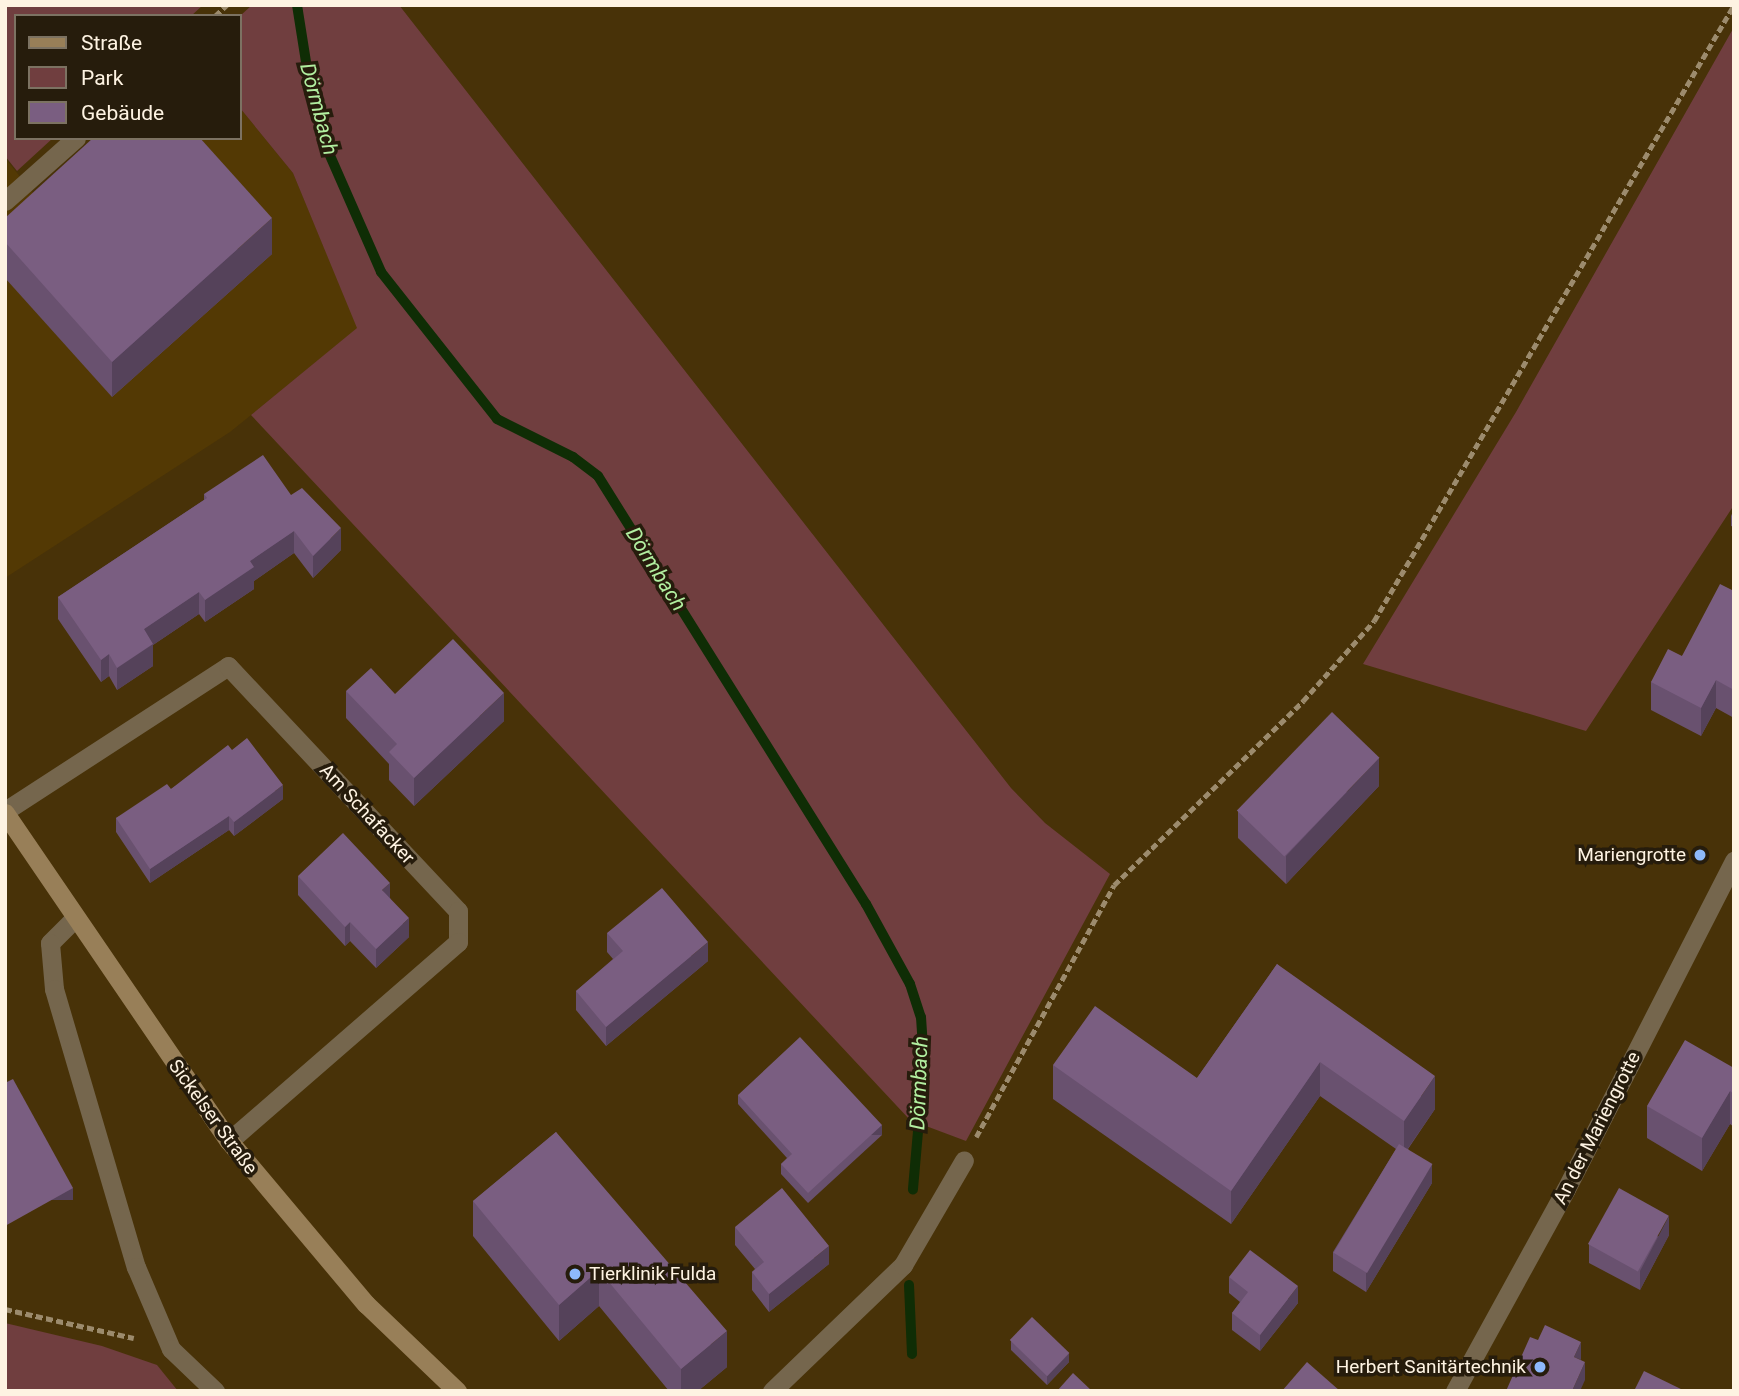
<!DOCTYPE html>
<html>
<head>
<meta charset="utf-8">
<style>
	body { margin:0 }
	#map { position:relative; width:1739px; height:1396px; overflow:hidden; background:#483208; font-family:Roboto,sans-serif }
	div>[style] { position:absolute }
	[style*='--x'] { left:calc(var(--x)*1px); top:calc(var(--y)*1px); width:calc(var(--w)*1px); rotate:calc(var(--a)*1deg) }
	.built>* { inset:0; background:#533904 }
	.green>* { inset:0; background:#703e3f }
	.stream>* { height:10px; margin:-5px; padding:0 5px; transform-origin:5px; border-radius:5px; background:#0f2d05 }
	.path>* { height:4.5px; margin-top:-2.25px; transform-origin:0; background:repeating-linear-gradient(90deg,#9c8b6d 0 7px,transparent 0 10.5px) }
	.service>* { height:19px; margin:-9.5px; padding:0 9.5px; transform-origin:9.5px; border-radius:9.5px; background:#75664d }
	.minor>* { height:19px; margin:-9.5px; padding:0 9.5px; transform-origin:9.5px; border-radius:9.5px; background:#75664d }
	.secondary>* { height:19px; margin:-9.5px; padding:0 9.5px; transform-origin:9.5px; border-radius:9.5px; background:#987f58 }
	.wall>* { inset:0; background:#69516f }
	.shaded-wall>* { inset:0; background:#55425a; transform-origin:0 0 }
	.building>* { inset:0; background:#7a5e81; transform-origin:0 0 }
	.dots>* { width:19px; height:19px; translate:-50% -50%; box-sizing:border-box; border:4px solid #261c0c; border-radius:50% }
	span { translate:-50% -50%; white-space:nowrap; text-align:center; line-height:1.15; -webkit-text-stroke:7px #261c0c; paint-order:stroke }
	.street-label { font-size:19px; color:#fef3e2 }
	.poi-label { font-size:19px; color:#fef3e2 }
	.right { translate:-100% -50%; text-align:right }
	.left { translate:0 -50%; text-align:left }
	.water-label { font-size:21px; color:#b2efa0; font-style:italic }
	.frame { position:absolute; inset:0; border:7px solid #fef3e2; pointer-events:none }
	.legend { position:absolute; left:14px; top:14px; width:228px; height:126px; box-sizing:border-box; background:#261c0c; border:2px solid #7c7262; margin:0; padding:9px 12px; list-style:none; font-size:21px; color:#fef3e2 }
	.legend li { display:flex; align-items:center; gap:14px; height:35px }
	.legend b { width:35px; border:2px solid #7c7262 }
</style>
</head>
<body>
<div id="map">
	<div class="built">
		<i style="clip-path:polygon(240px 108px,293px 173px,358px 328px,230px 432px,5px 578px,5px 158px,38px 199px,105px 138px,240px 138px)"></i>
	</div>
	<div class="green">
		<i style="clip-path:polygon(5px 5px,203px 5px,191px 16px,16px 16px,16px 138px,53px 138px,17px 171px,5px 156px)"></i>
		<i style="clip-path:polygon(252px 5px,399px 5px,1011px 788px,1045px 823px,1110px 874px,966px 1141px,910px 1120px,251px 415px,357px 328px,293px 173px,240px 108px,240px 16px)"></i>
		<i style="clip-path:polygon(1734px 27px,1734px 505px,1586px 731px,1363px 664px,1516px 412px)"></i>
		<i style="clip-path:polygon(5px 1323px,102px 1346px,157px 1365px,178px 1391px,5px 1391px)"></i>
	</div>
	<div class="stream">
		<i style="--x:297;--y:5;--w:89;--a:81"></i>
		<i style="--x:311;--y:93;--w:60;--a:73.7"></i>
		<i style="--x:328;--y:151;--w:132;--a:66.3"></i>
		<i style="--x:381;--y:272;--w:187;--a:51.7"></i>
		<i style="--x:497;--y:419;--w:85;--a:26.6"></i>
		<i style="--x:573;--y:457;--w:31;--a:37"></i>
		<i style="--x:598;--y:476;--w:505;--a:57.95"></i>
		<i style="--x:866;--y:904;--w:91;--a:61.2"></i>
		<i style="--x:910;--y:984;--w:35;--a:72"></i>
		<i style="--x:921;--y:1017;--w:46;--a:86.3"></i>
		<i style="--x:924;--y:1063;--w:127;--a:95"></i>
		<i style="--x:909;--y:1285;--w:69;--a:87.5"></i>
	</div>
	<div class="path">
		<i style="--x:215;--y:16;--w:16;--a:-43"></i>
		<i style="--x:976;--y:1137;--w:287;--a:-61.3"></i>
		<i style="--x:1114;--y:885;--w:264;--a:-44.2"></i>
		<i style="--x:1303;--y:701;--w:107;--a:-48.4"></i>
		<i style="--x:1374;--y:621;--w:713;--a:-59.7"></i>
		<i style="--x:5;--y:1309;--w:132;--a:12.7"></i>
	</div>
	<div class="service">
		<i style="--x:5;--y:201;--w:95;--a:-41.6"></i>
		<i style="--x:74;--y:919;--w:34;--a:135"></i>
		<i style="--x:50;--y:943;--w:46;--a:85"></i>
		<i style="--x:54;--y:989;--w:290;--a:73.6"></i>
		<i style="--x:136;--y:1267;--w:89;--a:66.9"></i>
		<i style="--x:171;--y:1349;--w:61;--a:43.7"></i>
	</div>
	<div class="minor">
		<i style="--x:5;--y:811;--w:266;--a:-33"></i>
		<i style="--x:228;--y:666;--w:336;--a:46.8"></i>
		<i style="--x:458;--y:911;--w:31;--a:90"></i>
		<i style="--x:458;--y:942;--w:303;--a:139"></i>
		<i style="--x:772;--y:1391;--w:182;--a:-43.9"></i>
		<i style="--x:903;--y:1265;--w:121;--a:-59.8"></i>
		<i style="--x:1455;--y:1391;--w:230;--a:-61.2"></i>
		<i style="--x:1566;--y:1189;--w:369;--a:-62.9"></i>
	</div>
	<div class="secondary">
		<i style="--x:5;--y:813;--w:397;--a:55.7"></i>
		<i style="--x:229;--y:1141;--w:213;--a:50"></i>
		<i style="--x:366;--y:1304;--w:126;--a:43.7"></i>
	</div>
	<div class="wall">
		<i style="clip-path:polygon(5px 218px,272px 254px,112px 397px,5px 278px)"></i>
		<i style="clip-path:polygon(204px 494px,291px 495px,341px 550px,313px 578px,294px 553px,254px 581px,254px 589px,205px 622px,199px 614px,153px 645px,153px 666px,117px 690px,109px 676px,101px 682px,58px 619px,58px 597px,204px 500px)"></i>
		<i style="clip-path:polygon(1734px 509px,1734px 527px,1731px 526px,1731px 516px)"></i>
		<i style="clip-path:polygon(1734px 591px,1734px 718px,1716px 708px,1701px 736px,1651px 710px,1651px 682px,1682px 656px)"></i>
		<i style="clip-path:polygon(346px 691px,504px 721px,414px 806px,389px 780px,389px 764px,346px 718px)"></i>
		<i style="clip-path:polygon(232px 750px,283px 799px,234px 836px,229px 830px,150px 883px,116px 832px,116px 818px,171px 789px)"></i>
		<i style="clip-path:polygon(1379px 786px,1286px 884px,1238px 838px,1238px 811px)"></i>
		<i style="clip-path:polygon(298px 876px,390px 898px,409px 937px,376px 968px,350px 941px,345px 946px,298px 895px)"></i>
		<i style="clip-path:polygon(607px 933px,708px 961px,606px 1046px,576px 1010px,576px 991px,613px 959px,607px 952px)"></i>
		<i style="clip-path:polygon(1277px 964px,1435px 1109px,1408px 1149px,1432px 1183px,1366px 1292px,1333px 1271px,1333px 1252px,1396px 1149px,1320px 1096px,1231px 1224px,1053px 1099px,1053px 1065px,1197px 1078px)"></i>
		<i style="clip-path:polygon(1734px 1068px,1734px 1127px,1730px 1124px,1702px 1171px,1647px 1138px,1647px 1106px)"></i>
		<i style="clip-path:polygon(738px 1095px,882px 1135px,808px 1203px,781px 1174px,781px 1164px,787px 1158px,738px 1104px)"></i>
		<i style="clip-path:polygon(556px 1132px,727px 1367px,698px 1391px,669px 1391px,599px 1306px,559px 1341px,473px 1236px,473px 1201px)"></i>
		<i style="clip-path:polygon(735px 1227px,829px 1264px,769px 1312px,752px 1290px,752px 1272px,755px 1269px,735px 1245px)"></i>
		<i style="clip-path:polygon(1669px 1235px,1640px 1290px,1589px 1263px,1589px 1244px)"></i>
		<i style="clip-path:polygon(1229px 1277px,1298px 1303px,1260px 1351px,1232px 1330px,1232px 1313px,1240px 1302px,1229px 1293px)"></i>
		<i style="clip-path:polygon(1011px 1341px,1069px 1362px,1047px 1385px,1011px 1350px)"></i>
	</div>
	<div class="shaded-wall">
		<i style="clip-path:polygon(272px 218px,272px 254px,112px 397px,112px 362px)"></i>
		<i style="clip-path:polygon(341px 528px,341px 550px,313px 578px,313px 556px)"></i>
		<i style="clip-path:polygon(294px 531px,294px 553px,254px 581px,254px 589px,205px 622px,205px 600px,250px 561px)"></i>
		<i style="clip-path:polygon(199px 592px,199px 614px,153px 645px,153px 666px,117px 690px,117px 668px,144px 629px)"></i>
		<i style="clip-path:polygon(109px 654px,109px 676px,101px 682px,101px 660px)"></i>
		<i style="clip-path:polygon(1716px 680px,1716px 708px,1701px 736px,1701px 708px)"></i>
		<i style="clip-path:polygon(504px 693px,504px 721px,414px 806px,414px 778px)"></i>
		<i style="clip-path:polygon(1379px 758px,1379px 786px,1286px 884px,1286px 856px)"></i>
		<i style="clip-path:polygon(283px 785px,283px 799px,234px 836px,234px 822px)"></i>
		<i style="clip-path:polygon(229px 816px,229px 830px,150px 883px,150px 869px)"></i>
		<i style="clip-path:polygon(390px 883px,390px 902px,382px 890px)"></i>
		<i style="clip-path:polygon(409px 918px,409px 937px,376px 968px,376px 949px)"></i>
		<i style="clip-path:polygon(350px 922px,350px 941px,345px 946px,345px 927px)"></i>
		<i style="clip-path:polygon(708px 942px,708px 961px,606px 1046px,606px 1027px)"></i>
		<i style="clip-path:polygon(1320px 1062px,1320px 1096px,1231px 1224px,1231px 1191px)"></i>
		<i style="clip-path:polygon(1435px 1076px,1435px 1109px,1404px 1154px,1404px 1121px)"></i>
		<i style="clip-path:polygon(1730px 1091px,1730px 1124px,1702px 1171px,1702px 1138px)"></i>
		<i style="left:882px;top:1125px;width:10px;height:100px;rotate:90deg"></i>
		<i style="clip-path:polygon(1432px 1164px,1432px 1183px,1366px 1292px,1366px 1273px)"></i>
		<i style="left:73px;top:1188px;width:12px;height:78px;rotate:90deg"></i>
		<i style="clip-path:polygon(1669px 1216px,1669px 1235px,1640px 1290px,1640px 1271px)"></i>
		<i style="clip-path:polygon(829px 1246px,829px 1264px,769px 1312px,769px 1294px)"></i>
		<i style="clip-path:polygon(599px 1270px,599px 1306px,559px 1341px,559px 1305px)"></i>
		<i style="clip-path:polygon(1298px 1286px,1298px 1303px,1260px 1351px,1260px 1335px)"></i>
		<i style="clip-path:polygon(727px 1331px,727px 1367px,698px 1391px,681px 1391px,681px 1369px)"></i>
		<i style="clip-path:polygon(1581px 1342px,1581px 1360px,1574px 1357px)"></i>
		<i style="clip-path:polygon(1069px 1353px,1069px 1362px,1047px 1385px,1047px 1375px)"></i>
		<i style="clip-path:polygon(1585px 1362px,1585px 1380px,1580px 1391px,1572px 1391px)"></i>
	</div>
	<div class="building">
		<i style="clip-path:polygon(93px 138px,200px 138px,272px 218px,112px 362px,5px 242px,5px 218px)"></i>
		<i style="clip-path:polygon(263px 455px,291px 495px,302px 488px,341px 528px,313px 556px,294px 531px,250px 561px,254px 567px,205px 600px,199px 592px,144px 629px,153px 644px,117px 668px,109px 654px,101px 660px,58px 597px,207px 498px,204px 494px)"></i>
		<i style="clip-path:polygon(1720px 584px,1734px 591px,1734px 690px,1716px 680px,1701px 708px,1651px 682px,1668px 649px,1682px 656px)"></i>
		<i style="clip-path:polygon(453px 639px,504px 693px,414px 778px,389px 752px,397px 744px,346px 691px,371px 668px,395px 694px)"></i>
		<i style="left:1332px;top:712px;width:66px;height:137px;rotate:44deg"></i>
		<i style="clip-path:polygon(247px 738px,283px 785px,234px 822px,229px 816px,150px 869px,116px 818px,167px 784px,171px 789px,228px 745px,232px 750px)"></i>
		<i style="clip-path:polygon(343px 833px,390px 883px,382px 890px,409px 918px,376px 949px,350px 922px,345px 927px,298px 876px)"></i>
		<i style="clip-path:polygon(662px 888px,708px 942px,606px 1027px,576px 991px,623px 951px,607px 933px)"></i>
		<i style="clip-path:polygon(1277px 964px,1435px 1076px,1404px 1121px,1320px 1062px,1231px 1191px,1053px 1065px,1095px 1006px,1197px 1078px)"></i>
		<i style="clip-path:polygon(800px 1037px,882px 1125px,808px 1193px,781px 1164px,792px 1154px,738px 1095px)"></i>
		<i style="clip-path:polygon(1685px 1040px,1734px 1068px,1734px 1094px,1730px 1091px,1702px 1138px,1647px 1106px)"></i>
		<i style="clip-path:polygon(13px 1079px,73px 1188px,5px 1226px,5px 1083px)"></i>
		<i style="clip-path:polygon(556px 1132px,727px 1331px,681px 1369px,599px 1270px,559px 1305px,473px 1201px)"></i>
		<i style="left:1399px;top:1144px;width:39px;height:127px;rotate:31deg"></i>
		<i style="clip-path:polygon(782px 1188px,829px 1246px,769px 1294px,752px 1272px,764px 1262px,735px 1227px)"></i>
		<i style="left:1619px;top:1188px;width:57px;height:64px;rotate:29deg"></i>
		<i style="clip-path:polygon(1250px 1250px,1298px 1286px,1260px 1335px,1232px 1313px,1248px 1292px,1229px 1277px)"></i>
		<i style="left:1032px;top:1317px;width:52px;height:32px;rotate:44deg"></i>
		<i style="clip-path:polygon(1545px 1325px,1581px 1342px,1574px 1357px,1585px 1362px,1572px 1391px,1506px 1391px,1530px 1337px,1538px 1340px)"></i>
		<i style="clip-path:polygon(1307px 1362px,1340px 1391px,1282px 1391px)"></i>
		<i style="clip-path:polygon(1644px 1371px,1685px 1391px,1634px 1391px)"></i>
		<i style="clip-path:polygon(1073px 1373px,1092px 1391px,1057px 1391px)"></i>
	</div>
	<div class="dots">
		<i style="left:1700px;top:855px;background:#8db9fc"></i>
		<i style="left:575px;top:1274px;background:#8db9fc"></i>
		<i style="left:1540px;top:1367px;background:#8db9fc"></i>
	</div>
	<div class="street-label">
		<span style="left:367px;top:814px;rotate:47deg">Am Schafacker</span>
		<span style="left:213px;top:1117px;rotate:54deg">Sickelser Straße</span>
		<span style="left:1597px;top:1128px;rotate:-63deg">An der Mariengrotte</span>
	</div>
	<div class="poi-label">
		<span class="right" style="left:1686px;top:855px">Mariengrotte</span>
		<span class="left" style="left:589px;top:1274px">Tierklinik Fulda</span>
		<span class="right" style="left:1526px;top:1367px">Herbert Sanitärtechnik</span>
	</div>
	<div class="water-label">
		<span style="left:319px;top:109px;rotate:75deg">Dörmbach</span>
		<span style="left:656px;top:569px;rotate:58deg">Dörmbach</span>
		<span style="left:919px;top:1083px;rotate:-88deg">Dörmbach</span>
	</div>
	<div class="frame"></div>
	<ul class="legend">
	<li><b style="height:9px;background:#987f58"></b>Straße</li>
	<li><b style="height:19px;background:#703e3f"></b>Park</li>
	<li><b style="height:19px;background:#7a5e81"></b>Gebäude</li>
	</ul>
</div>
</body>
</html>
